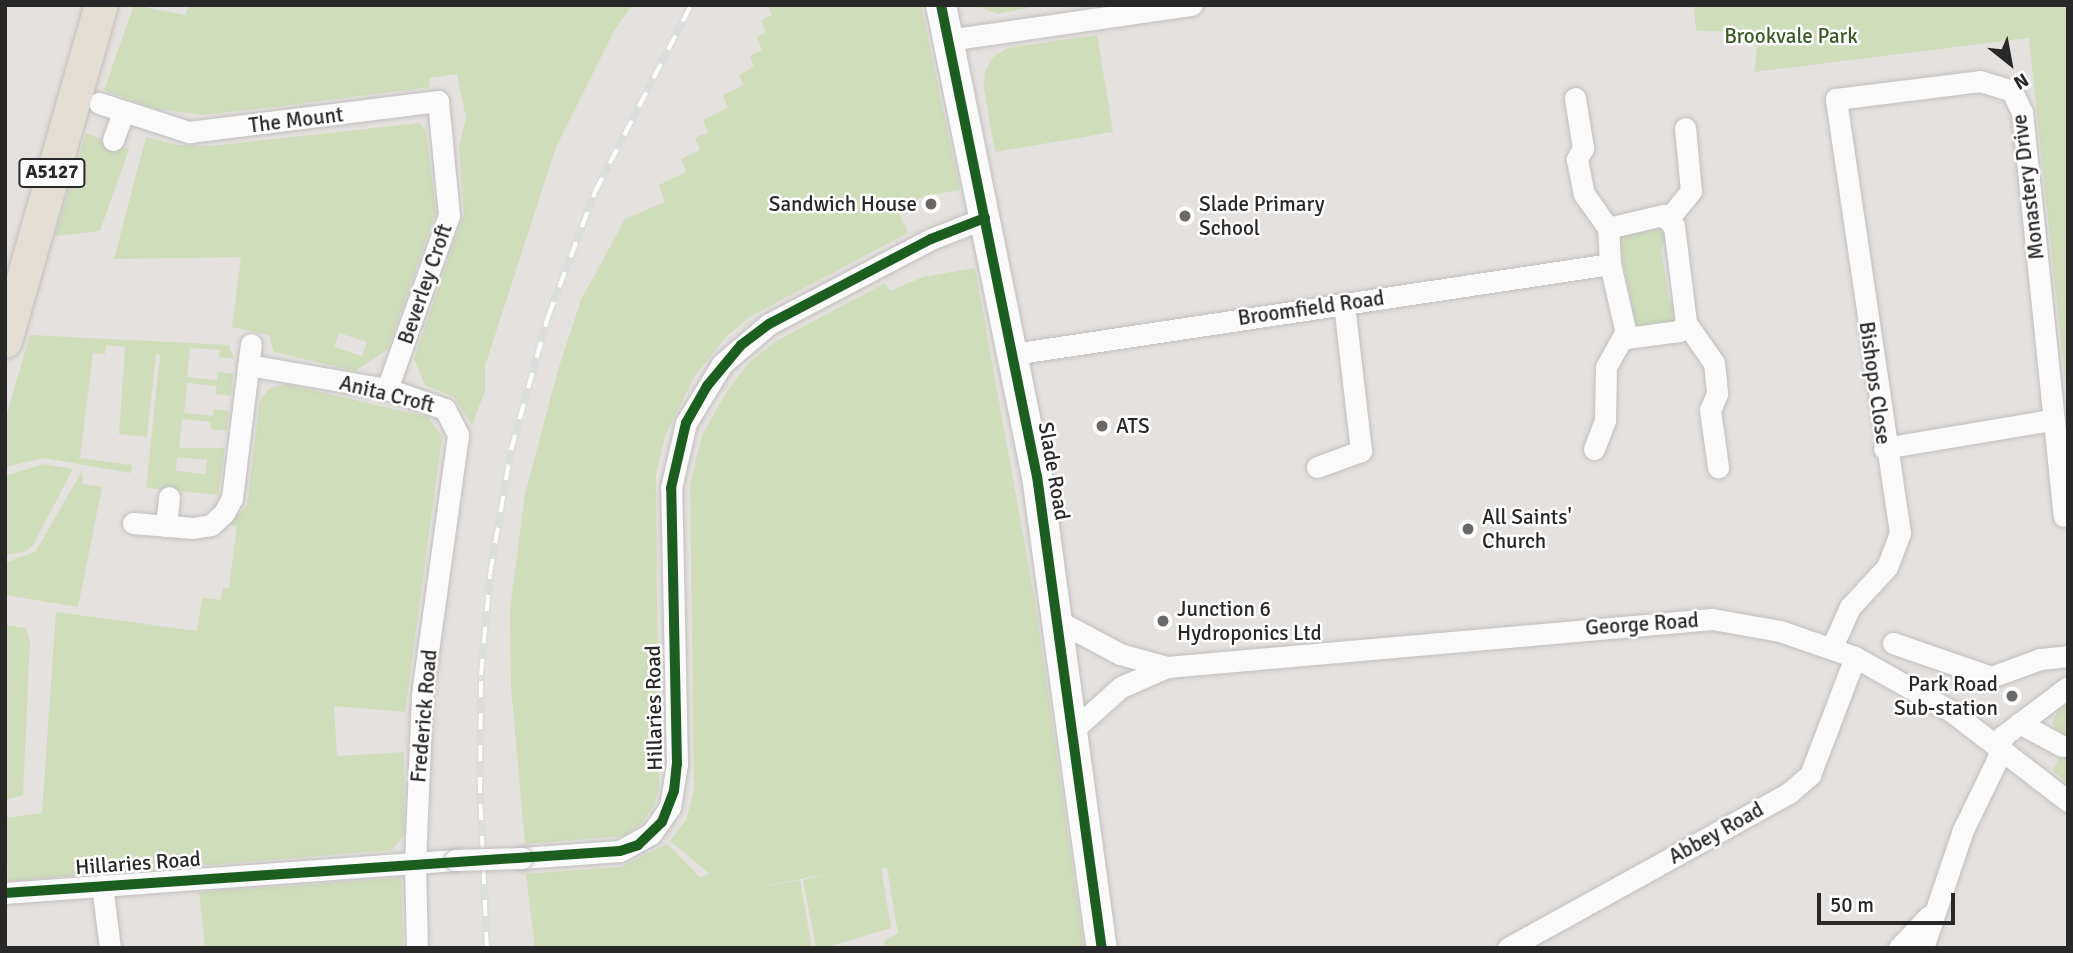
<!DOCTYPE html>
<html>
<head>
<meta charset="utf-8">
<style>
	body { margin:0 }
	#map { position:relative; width:2073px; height:953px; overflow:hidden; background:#e5e1de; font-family:Signika,sans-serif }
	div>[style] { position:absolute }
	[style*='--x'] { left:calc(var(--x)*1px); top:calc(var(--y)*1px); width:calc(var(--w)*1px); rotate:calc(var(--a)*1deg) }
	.green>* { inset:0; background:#cfddbb }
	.roads { filter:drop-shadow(0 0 2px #c0bfbf) drop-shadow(0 0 2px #c0bfbf) }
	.street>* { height:21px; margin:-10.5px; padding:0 10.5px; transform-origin:10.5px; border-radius:10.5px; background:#fbfafa }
	.secondary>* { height:30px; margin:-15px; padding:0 15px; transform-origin:15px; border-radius:15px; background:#fbfafa }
	.primary>* { height:33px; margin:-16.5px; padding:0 16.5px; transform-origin:16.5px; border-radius:16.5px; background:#e3ddd4 }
	.rail>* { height:8px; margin-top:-4px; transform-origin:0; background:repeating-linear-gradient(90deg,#fff 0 16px,#dcdddd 0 32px); box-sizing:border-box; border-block:2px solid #dcdddd }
	.bridges { filter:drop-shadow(0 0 2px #c0bfbf) drop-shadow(0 0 2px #c0bfbf) }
	.street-bridge>* { height:21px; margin:-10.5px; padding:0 10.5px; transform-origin:10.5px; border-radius:10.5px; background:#fbfafa }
	.cycleway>* { height:10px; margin:-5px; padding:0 5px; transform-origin:5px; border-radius:5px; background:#1b5e20 }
	.dots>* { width:19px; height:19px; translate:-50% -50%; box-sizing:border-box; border:4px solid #fff; border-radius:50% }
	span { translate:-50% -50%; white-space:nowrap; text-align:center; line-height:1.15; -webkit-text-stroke:5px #fff; paint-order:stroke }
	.shield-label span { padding:2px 5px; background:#fff; border:2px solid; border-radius:5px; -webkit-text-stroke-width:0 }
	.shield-label { font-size:19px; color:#282828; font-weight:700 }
	.park-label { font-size:21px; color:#385b22 }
	.street-label { font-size:21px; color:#282828 }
	.poi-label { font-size:21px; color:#282828 }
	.right { translate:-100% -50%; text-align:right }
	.left { translate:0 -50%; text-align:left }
	.frame { position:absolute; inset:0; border:7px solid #282828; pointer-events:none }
	.north { position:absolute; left:1975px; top:28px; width:70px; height:70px; -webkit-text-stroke:5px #fff; paint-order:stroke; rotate:149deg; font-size:19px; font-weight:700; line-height:28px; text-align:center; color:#282828 }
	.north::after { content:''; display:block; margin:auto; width:24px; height:32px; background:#282828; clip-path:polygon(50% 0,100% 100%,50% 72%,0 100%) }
	.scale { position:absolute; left:1817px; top:893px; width:138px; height:32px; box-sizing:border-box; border:4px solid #282828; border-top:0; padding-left:9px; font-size:21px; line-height:24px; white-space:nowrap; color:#282828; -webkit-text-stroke:5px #fff; paint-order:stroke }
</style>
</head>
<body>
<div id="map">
	<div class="green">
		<i style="clip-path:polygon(134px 5px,185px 15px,189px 5px,632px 5px,614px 31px,556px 147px,485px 366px,485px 391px,472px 425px,454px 397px,425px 385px,414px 359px,464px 213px,459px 146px,466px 118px,457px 74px,429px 78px,430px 87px,274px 107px,202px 115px,156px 109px,104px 90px)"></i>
		<i style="clip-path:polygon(767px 5px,921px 5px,960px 190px,926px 196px,897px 209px,908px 233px,753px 315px,727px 336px,695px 375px,665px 436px,656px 475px,659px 787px,655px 804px,642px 823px,624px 836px,525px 844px,511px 686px,510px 609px,525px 494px,558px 370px,581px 300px,625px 219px,665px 202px,659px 185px,686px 172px,681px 159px,700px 150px,695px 138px,708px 132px,703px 120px,728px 108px,723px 95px,744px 85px,739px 75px,754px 67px,750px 56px,762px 50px,757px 37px,766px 32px,761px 20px,772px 15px)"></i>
		<i style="clip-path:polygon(977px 5px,1041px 5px,997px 14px)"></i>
		<i style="clip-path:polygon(1694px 5px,2068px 5px,2068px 407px,2029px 38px,1754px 72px,1759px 32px,1696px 31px)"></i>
		<i style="clip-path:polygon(1097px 35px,1113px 132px,995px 152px,984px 89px,985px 71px,993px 57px,1008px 48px)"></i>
		<i style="clip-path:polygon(evenodd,419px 123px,426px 130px,436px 212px,388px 349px,355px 371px,274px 352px,269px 335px,232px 327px,241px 257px,114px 259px,146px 137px,178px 145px,212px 146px,419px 123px,339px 333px,367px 342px,362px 356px,334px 347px,339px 333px)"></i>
		<i style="clip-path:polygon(86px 133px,129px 149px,100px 231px,55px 236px)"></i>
		<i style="clip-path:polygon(1656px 224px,1668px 238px,1661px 248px,1669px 300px,1678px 309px,1677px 316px,1671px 324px,1638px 328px,1626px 316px,1633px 308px,1617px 234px)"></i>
		<i style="clip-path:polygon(975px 268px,1035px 601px,1084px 948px,885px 948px,884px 941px,898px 933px,887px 868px,881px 868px,891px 928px,825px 948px,816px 948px,803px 880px,832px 873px,732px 892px,800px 880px,812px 948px,535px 948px,526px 874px,620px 867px,667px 844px,700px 877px,710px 874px,670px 841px,686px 820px,694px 790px,690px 485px,702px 435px,727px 391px,749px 363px,776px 341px,885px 283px,890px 291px,923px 277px)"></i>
		<i style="clip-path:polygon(evenodd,30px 335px,229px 345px,234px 359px,219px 357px,220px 350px,190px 348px,187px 377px,217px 380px,218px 372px,233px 374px,231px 396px,216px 394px,216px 386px,187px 383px,184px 413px,213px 416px,214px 409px,229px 411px,227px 431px,211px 429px,211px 422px,182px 419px,179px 448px,225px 448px,218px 495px,146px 488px,160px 355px,156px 355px,147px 437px,119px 434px,125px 347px,106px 345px,105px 354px,93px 353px,80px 458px,132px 465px,131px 473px,44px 458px,5px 467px,5px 420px,30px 335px,177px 457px,207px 460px,205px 474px,176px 471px,177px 457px)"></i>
		<i style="clip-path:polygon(286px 384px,428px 417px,442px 437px,405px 712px,334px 706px,337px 756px,404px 752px,405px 834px,392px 850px,8px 881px,5px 818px,42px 813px,56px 612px,197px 631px,202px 598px,221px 600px,223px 587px,229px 588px,237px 526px,229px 525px,247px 505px,260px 400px,270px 388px)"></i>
		<i style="clip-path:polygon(44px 464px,73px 469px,33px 545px,26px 551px,5px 555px,5px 476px)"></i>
		<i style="clip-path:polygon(82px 471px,83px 484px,102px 487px,78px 607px,5px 595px,5px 563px,36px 551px)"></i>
		<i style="clip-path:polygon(5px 625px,26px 628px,30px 641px,23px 795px,5px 800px)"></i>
		<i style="clip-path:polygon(2068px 704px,2068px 784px,2053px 770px,2061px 754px,2060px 734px,2052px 724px,2057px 712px)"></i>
		<i style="clip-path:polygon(401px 878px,403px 948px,205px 948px,199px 892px)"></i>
	</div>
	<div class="roads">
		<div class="street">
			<i style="--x:948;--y:40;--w:246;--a:-8.2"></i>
			<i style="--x:1575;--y:98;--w:51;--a:80.9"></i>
			<i style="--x:1583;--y:148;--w:13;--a:119"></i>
			<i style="--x:1577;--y:159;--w:36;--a:79"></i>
			<i style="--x:1584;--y:194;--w:42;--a:54.8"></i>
			<i style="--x:99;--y:103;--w:95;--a:17.9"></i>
			<i style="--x:189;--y:132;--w:251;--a:-7.1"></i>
			<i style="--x:438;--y:101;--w:115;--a:84.5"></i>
			<i style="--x:449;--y:215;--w:185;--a:109.6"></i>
			<i style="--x:113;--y:140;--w:30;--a:-70"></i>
			<i style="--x:1663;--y:215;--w:16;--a:45"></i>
			<i style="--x:1674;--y:226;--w:98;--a:82.9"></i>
			<i style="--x:1686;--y:323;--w:11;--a:131"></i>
			<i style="--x:1679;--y:331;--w:52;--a:172.3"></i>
			<i style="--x:1627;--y:338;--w:76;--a:-102.9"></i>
			<i style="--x:1610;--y:264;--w:36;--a:-93"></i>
			<i style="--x:1608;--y:228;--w:57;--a:-13.3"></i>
			<i style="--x:1669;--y:218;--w:35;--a:-51"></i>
			<i style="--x:1691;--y:191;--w:63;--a:-95.4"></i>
			<i style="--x:1686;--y:323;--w:49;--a:55"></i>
			<i style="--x:1714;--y:363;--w:31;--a:84"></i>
			<i style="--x:1717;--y:394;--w:17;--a:114"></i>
			<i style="--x:1710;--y:410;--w:58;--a:82"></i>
			<i style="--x:1013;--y:354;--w:604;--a:-8.57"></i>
			<i style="--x:248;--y:365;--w:141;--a:9.8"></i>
			<i style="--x:387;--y:389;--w:61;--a:19"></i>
			<i style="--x:445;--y:409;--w:29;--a:63"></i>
			<i style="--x:458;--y:435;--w:263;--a:97.9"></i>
			<i style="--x:422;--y:696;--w:167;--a:92.4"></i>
			<i style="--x:415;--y:863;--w:85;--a:88.7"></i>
			<i style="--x:1884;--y:448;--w:170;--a:-9.5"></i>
			<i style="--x:1594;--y:449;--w:31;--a:-69"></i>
			<i style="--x:1605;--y:420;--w:53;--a:-88.9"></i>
			<i style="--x:1606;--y:367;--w:38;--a:-61"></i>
			<i style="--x:1317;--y:467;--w:47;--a:-20"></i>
			<i style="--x:1361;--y:451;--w:149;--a:-96.6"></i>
			<i style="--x:133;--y:523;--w:60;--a:4.8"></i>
			<i style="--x:193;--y:528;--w:18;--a:-9"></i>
			<i style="--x:211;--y:525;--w:18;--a:-43"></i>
			<i style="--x:224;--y:513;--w:17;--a:-62"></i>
			<i style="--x:232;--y:498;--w:155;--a:-83"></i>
			<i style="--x:166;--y:526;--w:29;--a:-84"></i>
			<i style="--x:1058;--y:621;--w:70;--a:28"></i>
			<i style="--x:1120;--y:654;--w:49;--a:15.5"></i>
			<i style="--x:1893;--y:643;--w:104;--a:19.1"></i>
			<i style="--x:1991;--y:677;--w:52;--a:-20.2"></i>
			<i style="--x:2040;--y:659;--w:28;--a:-6"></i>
			<i style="--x:1832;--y:647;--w:44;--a:-65.8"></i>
			<i style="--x:1850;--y:607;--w:54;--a:-47.2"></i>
			<i style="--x:1887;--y:567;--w:36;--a:-69"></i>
			<i style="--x:1900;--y:533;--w:439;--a:-98.4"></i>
			<i style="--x:1836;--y:99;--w:145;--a:-7.1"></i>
			<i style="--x:1980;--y:81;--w:34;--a:17"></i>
			<i style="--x:2012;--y:91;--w:23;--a:65"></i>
			<i style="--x:2022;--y:112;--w:406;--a:84.1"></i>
			<i style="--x:2019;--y:723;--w:49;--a:28.1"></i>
			<i style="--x:1074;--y:729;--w:63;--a:-41.8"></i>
			<i style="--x:1121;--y:687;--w:50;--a:-23.5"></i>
			<i style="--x:1167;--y:667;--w:547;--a:-5.03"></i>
			<i style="--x:1712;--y:619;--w:69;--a:10"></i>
			<i style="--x:1780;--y:631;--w:79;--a:19.1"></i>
			<i style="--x:1855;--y:657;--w:110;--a:29.4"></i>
			<i style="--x:1951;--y:711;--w:148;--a:37.6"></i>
			<i style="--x:522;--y:858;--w:98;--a:-4.1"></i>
			<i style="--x:620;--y:851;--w:35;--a:-29"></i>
			<i style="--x:651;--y:834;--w:33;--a:-55"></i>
			<i style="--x:670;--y:807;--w:44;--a:-80.8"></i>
			<i style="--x:677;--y:764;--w:276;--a:-91.2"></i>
			<i style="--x:671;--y:488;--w:67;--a:-77"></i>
			<i style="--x:686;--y:423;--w:69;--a:-58.6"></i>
			<i style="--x:722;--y:364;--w:62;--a:-40.4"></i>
			<i style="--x:769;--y:324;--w:183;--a:-27.7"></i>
			<i style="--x:931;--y:239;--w:58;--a:-21.3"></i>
			<i style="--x:102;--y:885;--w:64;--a:82.8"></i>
			<i style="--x:5;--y:893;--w:451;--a:-4.2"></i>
			<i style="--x:1508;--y:948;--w:321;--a:-28.9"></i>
			<i style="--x:1789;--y:793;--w:28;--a:-41"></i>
			<i style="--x:1810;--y:775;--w:126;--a:-69.1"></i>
			<i style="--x:1899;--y:948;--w:44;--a:-46.8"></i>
			<i style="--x:1923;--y:948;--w:125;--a:-71.3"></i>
			<i style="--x:1963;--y:830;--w:78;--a:-64.1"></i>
			<i style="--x:1997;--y:760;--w:25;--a:-76"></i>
			<i style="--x:2003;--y:736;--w:81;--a:-37"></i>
		</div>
		<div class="secondary">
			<i style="--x:941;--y:5;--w:481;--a:78.5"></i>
			<i style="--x:1037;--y:476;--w:476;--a:82.2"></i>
		</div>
		<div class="primary">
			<i style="--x:5;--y:341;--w:349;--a:-74.1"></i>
		</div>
	</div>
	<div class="rail">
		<i style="--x:487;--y:948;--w:155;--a:-92.6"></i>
		<i style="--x:480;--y:793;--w:118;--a:-89.5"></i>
		<i style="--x:481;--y:675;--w:100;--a:-84.9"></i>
		<i style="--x:490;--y:575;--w:127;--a:-80.5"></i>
		<i style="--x:511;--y:450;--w:138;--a:-74.5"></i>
		<i style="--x:548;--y:317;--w:134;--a:-69.4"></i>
		<i style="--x:595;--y:192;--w:210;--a:-62.8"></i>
	</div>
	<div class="bridges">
		<div class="street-bridge">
			<i style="--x:455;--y:860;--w:67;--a:-1.7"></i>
		</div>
	</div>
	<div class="cycleway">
		<i style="--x:941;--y:5;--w:481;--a:78.5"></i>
		<i style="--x:1037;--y:476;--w:476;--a:82.2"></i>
		<i style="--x:5;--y:893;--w:616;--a:-3.91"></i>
		<i style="--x:620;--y:851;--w:19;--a:-18"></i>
		<i style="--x:638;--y:845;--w:33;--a:-44"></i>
		<i style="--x:662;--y:822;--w:33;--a:-69"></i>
		<i style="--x:674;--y:791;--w:27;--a:-84"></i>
		<i style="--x:677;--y:764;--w:276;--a:-91.2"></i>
		<i style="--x:671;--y:488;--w:67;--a:-77"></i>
		<i style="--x:686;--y:423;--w:43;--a:-60.4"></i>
		<i style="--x:707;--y:386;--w:53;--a:-50.3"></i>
		<i style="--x:741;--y:345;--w:35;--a:-37"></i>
		<i style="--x:769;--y:324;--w:183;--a:-27.7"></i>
		<i style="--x:931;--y:239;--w:58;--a:-21.3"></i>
	</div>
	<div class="dots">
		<i style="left:931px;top:204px;background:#6a6968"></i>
		<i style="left:1185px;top:216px;background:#6a6968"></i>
		<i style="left:1102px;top:426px;background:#6a6968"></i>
		<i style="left:1468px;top:529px;background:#6a6968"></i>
		<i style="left:1163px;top:621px;background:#6a6968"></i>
		<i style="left:2012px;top:696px;background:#6a6968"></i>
	</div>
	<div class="shield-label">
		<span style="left:52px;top:173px">A5127</span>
	</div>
	<div class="park-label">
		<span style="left:1791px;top:36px">Brookvale Park</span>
	</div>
	<div class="street-label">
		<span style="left:296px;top:120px;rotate:-7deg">The Mount</span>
		<span style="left:2028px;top:187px;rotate:-97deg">Monastery Drive</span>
		<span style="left:425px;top:284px;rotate:-71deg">Beverley Croft</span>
		<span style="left:1311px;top:308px;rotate:-8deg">Broomfield Road</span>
		<span style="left:1875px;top:383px;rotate:82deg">Bishops Close</span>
		<span style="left:387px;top:394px;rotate:14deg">Anita Croft</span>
		<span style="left:1054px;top:471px;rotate:80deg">Slade Road</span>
		<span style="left:1642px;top:624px;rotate:-4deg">George Road</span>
		<span style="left:654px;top:708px;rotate:-91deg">Hillaries Road</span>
		<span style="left:424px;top:716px;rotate:-85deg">Frederick Road</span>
		<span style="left:1716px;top:833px;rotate:-29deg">Abbey Road</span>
		<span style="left:138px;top:863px;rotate:-4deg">Hillaries Road</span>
	</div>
	<div class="poi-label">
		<span class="right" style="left:917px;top:204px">Sandwich House</span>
		<span class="left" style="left:1199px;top:216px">Slade Primary<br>School</span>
		<span class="left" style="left:1116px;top:426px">ATS</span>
		<span class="left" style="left:1482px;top:529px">All Saints'<br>Church</span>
		<span class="left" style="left:1177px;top:621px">Junction 6<br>Hydroponics Ltd</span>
		<span class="right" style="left:1998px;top:696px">Park Road<br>Sub-station</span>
	</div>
	<div class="frame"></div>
	<div class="north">N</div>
	<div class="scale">50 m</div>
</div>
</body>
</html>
